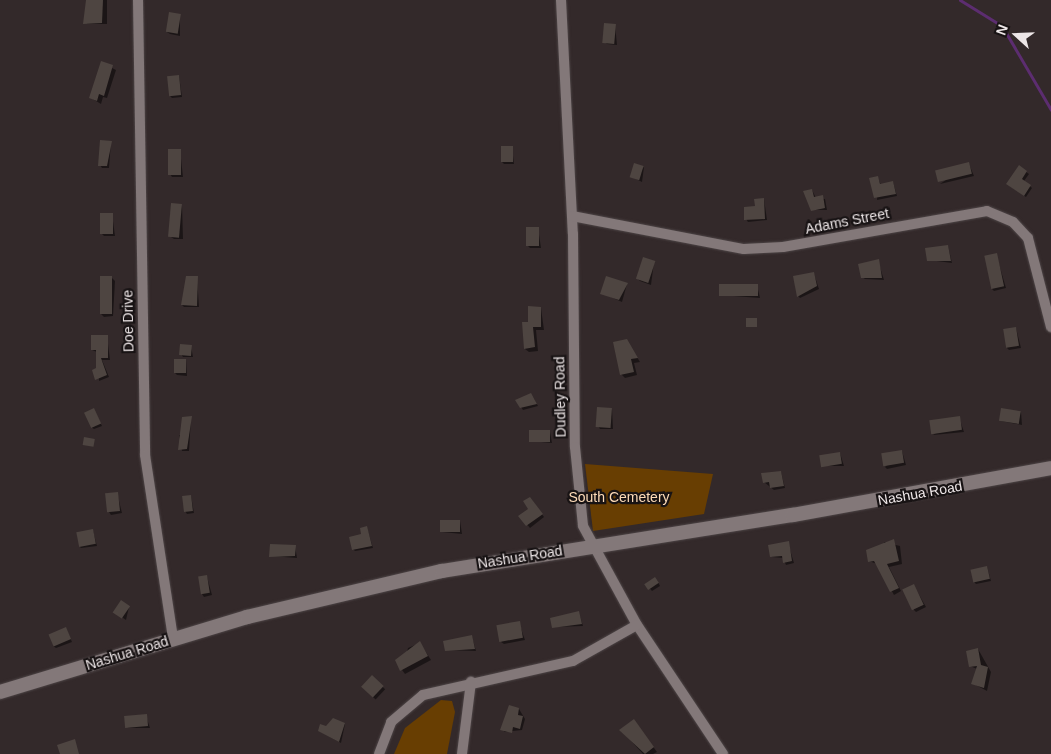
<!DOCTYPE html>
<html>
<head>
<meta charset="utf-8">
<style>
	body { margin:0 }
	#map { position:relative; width:1051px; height:754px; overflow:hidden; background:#33292a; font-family:Arial,sans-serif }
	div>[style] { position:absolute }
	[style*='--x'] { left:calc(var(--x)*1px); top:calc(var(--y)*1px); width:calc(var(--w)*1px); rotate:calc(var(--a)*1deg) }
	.green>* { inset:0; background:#683e02 }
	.shadow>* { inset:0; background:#0007; transform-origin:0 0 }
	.stream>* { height:3px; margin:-1.5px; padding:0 1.5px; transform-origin:1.5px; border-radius:1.5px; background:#5c2d70 }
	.building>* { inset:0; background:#4e4541; transform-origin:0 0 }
	.roads { filter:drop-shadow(0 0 1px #4d4546) drop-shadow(0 0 1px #4d4546) }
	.minor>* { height:10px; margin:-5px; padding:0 5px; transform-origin:5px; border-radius:5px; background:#837879 }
	.secondary>* { height:14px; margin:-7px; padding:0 7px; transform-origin:7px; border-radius:7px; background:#837879 }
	span { translate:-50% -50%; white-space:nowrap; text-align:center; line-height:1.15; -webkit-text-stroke:4.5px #181314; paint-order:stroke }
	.street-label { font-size:14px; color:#ede6e7 }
	.park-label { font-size:14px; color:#fddbb8 }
	.north { position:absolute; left:991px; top:10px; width:50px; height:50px; -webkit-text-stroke:4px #181314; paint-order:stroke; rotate:290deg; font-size:14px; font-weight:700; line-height:20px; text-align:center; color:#ede6e7 }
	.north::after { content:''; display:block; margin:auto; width:18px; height:22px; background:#ede6e7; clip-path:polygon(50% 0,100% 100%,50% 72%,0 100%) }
</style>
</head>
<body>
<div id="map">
	<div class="green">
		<i style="clip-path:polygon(585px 464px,713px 474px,704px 514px,593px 531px)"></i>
		<i style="clip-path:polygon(441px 700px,452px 701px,455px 712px,447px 754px,394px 754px,405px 728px)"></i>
	</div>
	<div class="shadow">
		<i style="left:87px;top:0;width:20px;height:24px"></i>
		<i style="clip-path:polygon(180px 15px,180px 36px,170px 34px,167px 32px)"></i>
		<i style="clip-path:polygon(615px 25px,617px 45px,607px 44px,604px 42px)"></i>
		<i style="clip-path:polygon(102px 63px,116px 70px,107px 98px,103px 97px,101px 104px,91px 98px)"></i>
		<i style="clip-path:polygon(179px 76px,182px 97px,172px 98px,169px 95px)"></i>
		<i style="clip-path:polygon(111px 142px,109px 168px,102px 168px,100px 165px)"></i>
		<i style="clip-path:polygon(512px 148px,514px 164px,504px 164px,502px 162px)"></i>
		<i style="clip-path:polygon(180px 150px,183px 177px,172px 177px,170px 174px)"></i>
		<i style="clip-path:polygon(969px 164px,974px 176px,940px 184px)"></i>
		<i style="clip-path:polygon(644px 167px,642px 182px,632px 177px)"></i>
		<i style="clip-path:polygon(1019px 167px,1029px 174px,1024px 181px,1032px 188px,1026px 197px,1010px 186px)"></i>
		<i style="clip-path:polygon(878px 178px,881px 185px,893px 182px,897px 196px,877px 200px)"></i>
		<i style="clip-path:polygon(812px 190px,816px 198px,825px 199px,827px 210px,812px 210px)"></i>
		<i style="clip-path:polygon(764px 199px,767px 220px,748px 222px,746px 219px)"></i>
		<i style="clip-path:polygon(182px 205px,183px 239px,174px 239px,171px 237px)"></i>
		<i style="clip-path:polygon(112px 214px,115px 236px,104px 236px,102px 234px)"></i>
		<i style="clip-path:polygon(538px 228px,541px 248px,530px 248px,528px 246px)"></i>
		<i style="clip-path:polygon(948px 246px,952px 263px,929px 260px)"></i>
		<i style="clip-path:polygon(996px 254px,1006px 288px,994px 291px,992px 289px)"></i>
		<i style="clip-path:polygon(878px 261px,884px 280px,865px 279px,862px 277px)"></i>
		<i style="clip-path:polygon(654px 262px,651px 285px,640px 281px,638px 279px)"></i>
		<i style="clip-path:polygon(814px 274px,819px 289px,800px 298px,798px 296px)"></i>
		<i style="clip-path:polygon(111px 277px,115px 281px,113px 316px,104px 317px,100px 313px)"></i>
		<i style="clip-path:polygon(197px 277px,199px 307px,184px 307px,182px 305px)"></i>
		<i style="clip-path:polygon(627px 284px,622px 302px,602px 293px)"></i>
		<i style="clip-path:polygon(757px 285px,760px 298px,720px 295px)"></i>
		<i style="clip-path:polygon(541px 308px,544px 330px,536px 330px,538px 351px,529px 352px,525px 349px,530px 323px)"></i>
		<i style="clip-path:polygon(1016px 328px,1021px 348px,1009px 350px,1007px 348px)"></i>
		<i style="clip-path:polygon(107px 336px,110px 360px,102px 360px,109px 377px,99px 381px,97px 352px,92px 350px)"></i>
		<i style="clip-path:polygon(627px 341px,640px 362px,634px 363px,637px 375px,625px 378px,621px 374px)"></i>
		<i style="clip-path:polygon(191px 346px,193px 357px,183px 357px,181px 354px)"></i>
		<i style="clip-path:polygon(186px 360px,187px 376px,177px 375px,175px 373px)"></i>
		<i style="clip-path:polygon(533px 397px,538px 406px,523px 410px,521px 407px)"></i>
		<i style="clip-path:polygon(612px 409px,613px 429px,600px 429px,598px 426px)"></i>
		<i style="clip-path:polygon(94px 410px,102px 426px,94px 429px,91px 427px)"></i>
		<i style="clip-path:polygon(1021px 412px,1022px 425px,1001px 421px)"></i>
		<i style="clip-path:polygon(959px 417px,964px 432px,933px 435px)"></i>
		<i style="clip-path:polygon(191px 418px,189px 451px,182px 451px,179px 435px,184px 435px)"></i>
		<i style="clip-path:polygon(550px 432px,552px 443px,530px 441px)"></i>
		<i style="clip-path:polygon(902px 451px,906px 465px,887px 469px,885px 467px)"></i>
		<i style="clip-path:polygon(840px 453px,844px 466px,822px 466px)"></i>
		<i style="clip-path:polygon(781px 472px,785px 488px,774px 490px,764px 482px)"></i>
		<i style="clip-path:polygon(117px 493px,122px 513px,111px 515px,109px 512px)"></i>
		<i style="clip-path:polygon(191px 496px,194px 513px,187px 514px,185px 511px)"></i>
		<i style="clip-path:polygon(532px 500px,544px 517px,530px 528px,520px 516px,530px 509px)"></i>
		<i style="clip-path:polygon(460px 521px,462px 534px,442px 532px)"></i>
		<i style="clip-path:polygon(367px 528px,373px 548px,355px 551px,353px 549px)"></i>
		<i style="clip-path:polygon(93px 531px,97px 546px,81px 548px,79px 546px)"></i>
		<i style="clip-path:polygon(884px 542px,900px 546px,902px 564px,889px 567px,901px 591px,894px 595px,877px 564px,869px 561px,885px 547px)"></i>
		<i style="clip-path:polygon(788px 543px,794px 563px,786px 565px,783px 558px,772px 557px,770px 546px)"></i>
		<i style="clip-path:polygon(295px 546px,297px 558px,271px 556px)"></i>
		<i style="clip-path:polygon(987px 567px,991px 581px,976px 584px,974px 582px)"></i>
		<i style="clip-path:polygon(207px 577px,212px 595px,204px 597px,202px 594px)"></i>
		<i style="clip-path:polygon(657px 580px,660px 586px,652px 591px,646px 584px)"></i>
		<i style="clip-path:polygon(914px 586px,926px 607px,916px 612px,914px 610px)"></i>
		<i style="clip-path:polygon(129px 607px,126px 620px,116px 613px)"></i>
		<i style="clip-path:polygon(579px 613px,583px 626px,553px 627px)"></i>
		<i style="clip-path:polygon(519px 623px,525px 640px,504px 644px,501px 642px)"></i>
		<i style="clip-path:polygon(66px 628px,72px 642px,56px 648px,53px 646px)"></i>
		<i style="clip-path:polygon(472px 637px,476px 651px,446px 650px)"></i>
		<i style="clip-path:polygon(420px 643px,431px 660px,405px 674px,402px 670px,408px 648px)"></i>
		<i style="clip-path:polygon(978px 649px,991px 672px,987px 691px,972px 683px,977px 669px,970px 666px)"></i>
		<i style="left:372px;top:677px;width:18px;height:14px;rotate:43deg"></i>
		<i style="clip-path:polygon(519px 709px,525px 719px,522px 730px,504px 732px)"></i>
		<i style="clip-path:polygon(146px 716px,150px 728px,127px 728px)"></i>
		<i style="clip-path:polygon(345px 724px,341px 743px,319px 731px,326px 727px)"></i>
		<i style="clip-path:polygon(637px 725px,657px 752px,653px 754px,643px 754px,621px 730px)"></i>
	</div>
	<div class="stream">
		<i style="--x:960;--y:0;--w:49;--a:31.8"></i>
		<i style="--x:1002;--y:26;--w:97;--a:59.7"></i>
	</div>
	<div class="building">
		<i style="clip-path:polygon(86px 0,103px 0,102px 23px,83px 24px)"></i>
		<i style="left:169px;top:12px;width:12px;height:20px;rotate:9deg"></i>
		<i style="left:604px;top:23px;width:12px;height:20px;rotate:5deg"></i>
		<i style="clip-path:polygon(101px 61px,113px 65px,104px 96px,99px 94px,97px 101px,89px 98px)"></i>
		<i style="left:179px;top:75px;width:20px;height:12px;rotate:84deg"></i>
		<i style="clip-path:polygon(100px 140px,112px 141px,107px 166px,98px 166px)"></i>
		<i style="left:501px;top:146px;width:12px;height:16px"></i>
		<i style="left:168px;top:149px;width:13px;height:26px"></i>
		<i style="left:969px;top:162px;width:12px;height:35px;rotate:76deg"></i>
		<i style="left:634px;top:163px;width:10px;height:15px;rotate:17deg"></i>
		<i style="clip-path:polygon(1019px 165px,1027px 171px,1022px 179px,1031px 185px,1024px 196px,1006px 184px)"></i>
		<i style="clip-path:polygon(878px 176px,880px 184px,893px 181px,896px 194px,874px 198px,869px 178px)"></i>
		<i style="clip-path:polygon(812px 189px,814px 197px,823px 195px,825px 208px,811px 211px,803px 191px)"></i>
		<i style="clip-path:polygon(764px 198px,765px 219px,744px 220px,744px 207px,755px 206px,754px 199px)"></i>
		<i style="left:171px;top:203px;width:11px;height:34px;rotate:5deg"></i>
		<i style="left:100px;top:213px;width:13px;height:21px"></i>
		<i style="left:526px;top:227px;width:13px;height:19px"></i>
		<i style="clip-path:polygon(948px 245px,951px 261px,927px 261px,925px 248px)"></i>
		<i style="left:997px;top:253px;width:34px;height:13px;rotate:78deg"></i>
		<i style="left:643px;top:257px;width:13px;height:23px;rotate:18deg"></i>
		<i style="clip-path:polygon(879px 259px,882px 278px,861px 278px,858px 264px)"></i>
		<i style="clip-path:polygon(814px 272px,817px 286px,797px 297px,793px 276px)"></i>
		<i style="left:100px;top:276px;width:12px;height:38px"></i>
		<i style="clip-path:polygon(186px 276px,198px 276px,197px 306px,181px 305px)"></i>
		<i style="clip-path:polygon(606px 276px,628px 283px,619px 300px,600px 294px)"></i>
		<i style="left:719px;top:284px;width:39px;height:12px"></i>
		<i style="clip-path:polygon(528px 306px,541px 307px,541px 327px,533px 327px,535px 347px,524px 349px,522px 322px,528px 322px)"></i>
		<i style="left:746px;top:318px;width:11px;height:9px"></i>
		<i style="left:1016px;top:327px;width:19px;height:13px;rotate:81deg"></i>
		<i style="clip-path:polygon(91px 335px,108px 335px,108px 358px,101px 358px,107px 375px,95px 380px,92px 370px,96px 368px,96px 350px,91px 350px)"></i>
		<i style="clip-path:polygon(627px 339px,638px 358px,631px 359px,634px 372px,620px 375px,613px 342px)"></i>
		<i style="left:180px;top:344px;width:12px;height:11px;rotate:5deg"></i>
		<i style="left:174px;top:359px;width:12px;height:14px"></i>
		<i style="clip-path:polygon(531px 393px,537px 404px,520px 408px,515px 400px)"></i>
		<i style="left:597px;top:407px;width:15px;height:20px;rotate:4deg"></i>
		<i style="left:94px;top:408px;width:17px;height:11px;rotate:65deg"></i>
		<i style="left:1001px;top:408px;width:20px;height:13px;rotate:9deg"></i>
		<i style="clip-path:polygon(192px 416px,187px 449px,178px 450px,182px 417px)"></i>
		<i style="left:960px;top:416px;width:14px;height:31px;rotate:82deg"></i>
		<i style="left:550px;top:430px;width:12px;height:21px;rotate:90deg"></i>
		<i style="left:84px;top:437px;width:11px;height:8px;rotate:10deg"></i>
		<i style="left:902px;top:450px;width:13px;height:21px;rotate:81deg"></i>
		<i style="left:840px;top:452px;width:12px;height:21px;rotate:81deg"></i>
		<i style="clip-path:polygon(781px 471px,784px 486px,770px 488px,769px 482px,763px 483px,761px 473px)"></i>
		<i style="left:118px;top:492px;width:19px;height:13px;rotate:84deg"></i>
		<i style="left:191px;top:495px;width:16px;height:9px;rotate:83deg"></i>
		<i style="clip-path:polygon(530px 497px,543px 514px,526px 526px,518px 516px,528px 509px,523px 501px)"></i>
		<i style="left:440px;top:520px;width:20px;height:12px"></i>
		<i style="clip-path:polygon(367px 526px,372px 546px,352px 550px,349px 537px,361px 534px,360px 528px)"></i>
		<i style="left:93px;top:529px;width:15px;height:17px;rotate:79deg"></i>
		<i style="clip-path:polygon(894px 539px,899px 561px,887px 564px,899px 588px,890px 592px,874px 561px,868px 562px,866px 550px)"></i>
		<i style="clip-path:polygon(789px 541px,792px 561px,783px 563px,782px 556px,770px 557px,768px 545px)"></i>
		<i style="clip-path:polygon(270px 544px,296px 545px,295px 556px,269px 557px)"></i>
		<i style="left:987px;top:566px;width:13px;height:17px;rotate:77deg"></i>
		<i style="left:207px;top:575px;width:18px;height:9px;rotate:81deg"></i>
		<i style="left:655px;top:577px;width:7px;height:13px;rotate:56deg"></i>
		<i style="left:914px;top:584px;width:23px;height:13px;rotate:65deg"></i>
		<i style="left:121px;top:600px;width:11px;height:15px;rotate:34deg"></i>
		<i style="clip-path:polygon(579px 611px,582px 624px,552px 628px,550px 618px)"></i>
		<i style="left:520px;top:621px;width:17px;height:24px;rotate:80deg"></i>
		<i style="left:66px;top:627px;width:13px;height:19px;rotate:67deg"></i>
		<i style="clip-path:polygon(472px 635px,475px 649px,445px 651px,443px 641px)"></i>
		<i style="clip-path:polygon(420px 641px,428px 656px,400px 671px,395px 660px)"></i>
		<i style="clip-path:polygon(978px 648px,981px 665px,988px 667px,984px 688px,971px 684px,977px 666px,969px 667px,966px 651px)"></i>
		<i style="left:372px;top:675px;width:16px;height:16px;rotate:43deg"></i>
		<i style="clip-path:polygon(509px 705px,519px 708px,518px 715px,523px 716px,520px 729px,513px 727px,512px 733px,500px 730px)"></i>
		<i style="left:147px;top:714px;width:12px;height:23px;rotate:85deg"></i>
		<i style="clip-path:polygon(333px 718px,345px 723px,339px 742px,318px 731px,320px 724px,326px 726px)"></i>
		<i style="clip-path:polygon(634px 719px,654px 747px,645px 754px,619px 730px)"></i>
		<i style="clip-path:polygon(75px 739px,79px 754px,60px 754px,57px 745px)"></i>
	</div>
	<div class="roads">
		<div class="minor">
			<i style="--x:138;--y:0;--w:455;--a:89.1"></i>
			<i style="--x:145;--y:455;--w:185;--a:81.3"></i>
			<i style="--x:561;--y:0;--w:234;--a:87.1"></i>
			<i style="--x:573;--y:234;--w:213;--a:89.5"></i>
			<i style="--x:575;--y:447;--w:79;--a:84.2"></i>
			<i style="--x:583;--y:526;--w:113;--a:61.4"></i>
			<i style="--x:637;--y:625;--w:155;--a:56.3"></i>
			<i style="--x:572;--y:216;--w:175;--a:10.9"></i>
			<i style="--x:744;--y:249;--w:39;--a:-3"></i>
			<i style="--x:783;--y:247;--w:207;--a:-10"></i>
			<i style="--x:987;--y:211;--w:28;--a:23"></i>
			<i style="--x:1013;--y:222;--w:22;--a:47"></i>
			<i style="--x:1028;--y:238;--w:92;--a:75.5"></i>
			<i style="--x:379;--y:754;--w:34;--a:-69"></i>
			<i style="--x:391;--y:722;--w:42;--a:-40.2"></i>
			<i style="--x:423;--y:695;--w:154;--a:-12.8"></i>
			<i style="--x:573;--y:661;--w:73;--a:-29.4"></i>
			<i style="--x:462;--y:754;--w:73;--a:-82.9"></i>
		</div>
		<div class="secondary">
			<i style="--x:0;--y:692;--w:258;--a:-16.9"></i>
			<i style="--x:247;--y:617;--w:200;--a:-13.3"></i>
			<i style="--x:442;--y:571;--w:355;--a:-9.1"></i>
			<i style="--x:793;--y:515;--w:262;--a:-10.3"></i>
		</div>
	</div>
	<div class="street-label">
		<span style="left:847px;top:221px;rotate:-11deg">Adams Street</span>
		<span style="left:128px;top:321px;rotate:-91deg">Doe Drive</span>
		<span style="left:560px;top:397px;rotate:-91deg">Dudley Road</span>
		<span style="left:920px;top:493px;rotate:-10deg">Nashua Road</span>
		<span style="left:520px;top:557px;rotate:-9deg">Nashua Road</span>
		<span style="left:127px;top:653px;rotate:-17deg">Nashua Road</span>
	</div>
	<div class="park-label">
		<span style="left:619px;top:497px">South Cemetery</span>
	</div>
	<div class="north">N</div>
</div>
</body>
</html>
